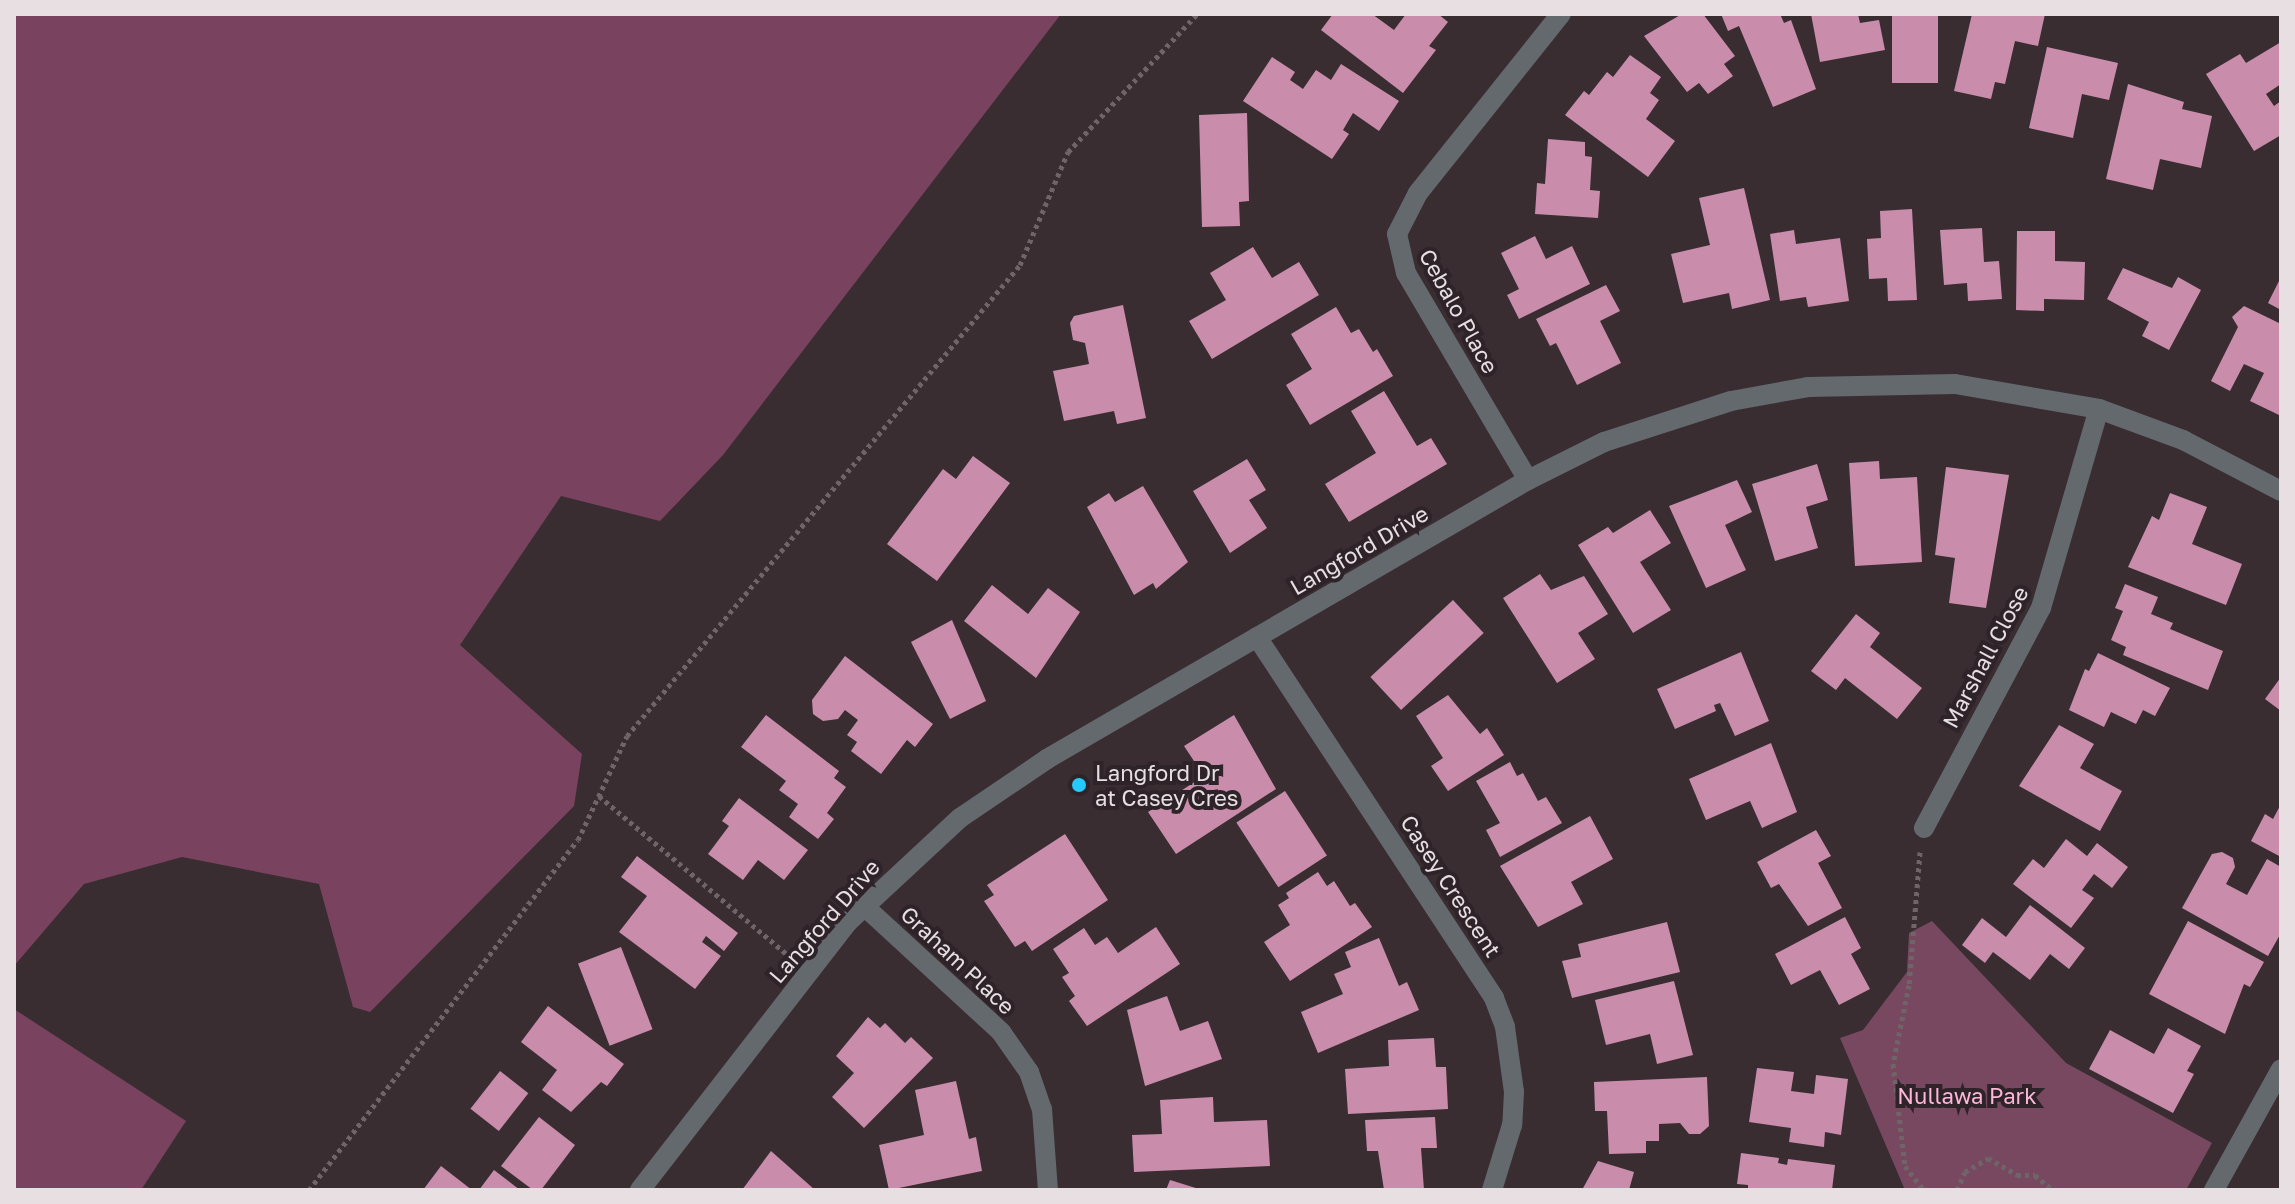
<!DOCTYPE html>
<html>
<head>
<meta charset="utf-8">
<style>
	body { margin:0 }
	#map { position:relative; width:2295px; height:1204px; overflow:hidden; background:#392d32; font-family:"Golos Text",sans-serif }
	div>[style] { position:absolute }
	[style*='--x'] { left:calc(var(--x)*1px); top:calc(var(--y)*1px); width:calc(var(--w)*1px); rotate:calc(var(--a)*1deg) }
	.green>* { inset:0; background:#774860 }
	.forest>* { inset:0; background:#79435f }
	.building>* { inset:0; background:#c98dab; transform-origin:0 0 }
	.path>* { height:5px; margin-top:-2.5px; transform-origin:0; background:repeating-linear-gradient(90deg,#6f6569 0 4px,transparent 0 8px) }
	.minor>* { height:20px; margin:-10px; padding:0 10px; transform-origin:10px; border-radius:10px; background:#63696c }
	.tertiary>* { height:20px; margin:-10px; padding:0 10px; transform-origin:10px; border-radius:10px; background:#63696c }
	.dots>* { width:22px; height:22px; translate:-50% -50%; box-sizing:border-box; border:4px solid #2e2328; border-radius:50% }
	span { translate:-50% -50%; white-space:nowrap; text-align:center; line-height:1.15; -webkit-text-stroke:8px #2e2328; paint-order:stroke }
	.street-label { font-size:22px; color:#e7dfe2 }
	.poi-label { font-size:22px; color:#e7dfe2 }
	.left { translate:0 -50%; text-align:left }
	.park-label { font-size:22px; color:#fbb6d8 }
	.frame { position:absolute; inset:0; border:16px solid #e7dfe2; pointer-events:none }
</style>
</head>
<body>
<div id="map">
	<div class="green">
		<i style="clip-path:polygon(1932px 921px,2066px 1063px,2212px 1143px,2186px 1190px,1905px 1190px,1840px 1038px,1863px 1030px,1907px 972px,1909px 933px)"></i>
	</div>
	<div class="forest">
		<i style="clip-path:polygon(14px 14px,1061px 14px,723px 455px,660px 521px,561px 496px,460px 645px,582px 754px,574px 806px,370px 1012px,353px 1007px,319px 884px,182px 857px,84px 884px,14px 966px)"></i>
		<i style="clip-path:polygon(14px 1009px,186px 1121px,141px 1190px,14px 1190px)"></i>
	</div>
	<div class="building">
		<i style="clip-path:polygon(1333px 14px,1372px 14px,1394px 30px,1406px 14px,1438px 14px,1448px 22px,1429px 46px,1436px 50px,1403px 93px,1321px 30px)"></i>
		<i style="clip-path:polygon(1682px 14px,1703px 14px,1735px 56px,1724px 64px,1733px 76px,1708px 94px,1699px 83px,1687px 92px,1644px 36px)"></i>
		<i style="clip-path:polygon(1721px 14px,1780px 14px,1784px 23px,1791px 20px,1816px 89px,1773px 107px,1739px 26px,1728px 31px)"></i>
		<i style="clip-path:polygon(1811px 14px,1858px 14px,1860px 23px,1879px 20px,1885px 50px,1820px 62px)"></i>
		<i style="left:1892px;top:14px;width:46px;height:69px"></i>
		<i style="clip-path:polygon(1972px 14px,2045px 14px,2038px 46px,2015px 41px,2005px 84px,1995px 82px,1991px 99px,1954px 91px)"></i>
		<i style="clip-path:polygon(2281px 42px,2281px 84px,2266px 94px,2274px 106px,2281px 101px,2281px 135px,2254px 151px,2206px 74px,2240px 54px,2246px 63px)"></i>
		<i style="clip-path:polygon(2047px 47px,2118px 63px,2109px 100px,2082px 94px,2073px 138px,2029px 128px)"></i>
		<i style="clip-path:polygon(1630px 55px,1661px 77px,1650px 93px,1659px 100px,1646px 119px,1675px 141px,1648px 177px,1565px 115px,1584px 91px,1589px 95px,1607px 72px,1613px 77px)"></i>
		<i style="clip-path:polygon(1272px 57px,1295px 72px,1290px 80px,1303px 89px,1316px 70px,1331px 80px,1341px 64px,1399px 101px,1379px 131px,1353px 113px,1343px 130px,1349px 134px,1332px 159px,1243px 101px)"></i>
		<i style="clip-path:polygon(2128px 84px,2184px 102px,2182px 109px,2212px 116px,2201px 168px,2160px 159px,2153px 190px,2106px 179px)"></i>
		<i style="clip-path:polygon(1247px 113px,1249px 201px,1239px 202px,1240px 226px,1202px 227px,1199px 115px)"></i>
		<i style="clip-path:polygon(1548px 139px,1585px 142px,1585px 156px,1592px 157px,1590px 190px,1600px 191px,1598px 218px,1535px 214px,1537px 183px,1545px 184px)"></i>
		<i style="clip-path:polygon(1744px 188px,1770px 300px,1732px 309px,1729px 293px,1683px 303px,1671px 254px,1710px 245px,1699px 198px)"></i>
		<i style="clip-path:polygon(1912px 209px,1917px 300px,1888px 301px,1887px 278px,1869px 279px,1867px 239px,1881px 238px,1880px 211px)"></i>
		<i style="clip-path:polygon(1982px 228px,1984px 262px,1999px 261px,2002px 299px,1968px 301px,1967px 283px,1944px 285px,1940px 230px)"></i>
		<i style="clip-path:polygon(1794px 230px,1796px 244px,1840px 238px,1849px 301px,1808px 307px,1806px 297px,1780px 301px,1770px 234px)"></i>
		<i style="clip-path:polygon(2017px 231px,2055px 231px,2055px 261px,2085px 262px,2084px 300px,2044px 299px,2044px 311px,2016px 310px)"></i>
		<i style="clip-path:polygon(1535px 236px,1546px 259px,1572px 246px,1590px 284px,1519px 319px,1507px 295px,1519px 289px,1501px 253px)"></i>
		<i style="clip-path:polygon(1253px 247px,1272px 278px,1299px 262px,1319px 295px,1212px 359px,1189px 321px,1226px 300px,1210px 273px)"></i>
		<i style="clip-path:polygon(2123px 268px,2172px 288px,2178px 277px,2201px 290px,2169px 350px,2142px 336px,2149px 322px,2107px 299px)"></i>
		<i style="clip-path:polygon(2281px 277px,2281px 310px,2268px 303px)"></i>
		<i style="clip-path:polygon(1606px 285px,1620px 311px,1600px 321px,1621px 363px,1577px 385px,1556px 343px,1550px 346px,1536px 319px)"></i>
		<i style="clip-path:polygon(1123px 305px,1146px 418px,1117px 424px,1114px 411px,1064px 421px,1053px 371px,1089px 364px,1085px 343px,1073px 340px,1070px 323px,1074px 316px)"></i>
		<i style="clip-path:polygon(2244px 306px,2281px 324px,2281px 416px,2250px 401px,2264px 373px,2244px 364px,2230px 391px,2211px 381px,2238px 327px,2232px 317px)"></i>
		<i style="clip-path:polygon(1336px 307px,1351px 333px,1359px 329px,1373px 352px,1377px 349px,1393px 376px,1310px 425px,1286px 385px,1312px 369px,1291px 334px)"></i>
		<i style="clip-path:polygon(1384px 391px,1417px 446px,1431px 438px,1447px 464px,1349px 522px,1325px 484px,1376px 453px,1351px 411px)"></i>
		<i style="clip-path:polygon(973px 456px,1010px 483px,937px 581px,887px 544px,943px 469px,956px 479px)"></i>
		<i style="clip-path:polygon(1247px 459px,1266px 490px,1249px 500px,1267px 528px,1230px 553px,1193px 491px)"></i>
		<i style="clip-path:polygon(1879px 461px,1880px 479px,1917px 477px,1922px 562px,1855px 566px,1849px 463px)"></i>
		<i style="clip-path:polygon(1817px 464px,1828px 500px,1806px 507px,1818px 548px,1775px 561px,1752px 484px)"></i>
		<i style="clip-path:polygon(1946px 467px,2009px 475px,1986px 608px,1949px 603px,1955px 558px,1935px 555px)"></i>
		<i style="clip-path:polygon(1737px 480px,1752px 512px,1725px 525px,1746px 570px,1706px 588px,1669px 506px)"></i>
		<i style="clip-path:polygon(1143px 486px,1188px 562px,1156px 589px,1153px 583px,1134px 595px,1087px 507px,1109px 493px,1115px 502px)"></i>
		<i style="clip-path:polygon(2170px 493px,2207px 507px,2192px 544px,2242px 564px,2226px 605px,2128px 567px,2152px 516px,2159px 520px)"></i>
		<i style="clip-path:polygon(1650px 510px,1671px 543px,1640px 562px,1671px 610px,1633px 633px,1578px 545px,1608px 527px,1613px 533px)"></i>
		<i style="clip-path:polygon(1540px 574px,1551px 590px,1584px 576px,1608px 614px,1578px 633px,1595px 659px,1557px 683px,1503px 598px)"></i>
		<i style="clip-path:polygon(2125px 584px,2158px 597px,2151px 614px,2173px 623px,2170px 629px,2223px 651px,2208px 690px,2123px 655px,2126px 647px,2111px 640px,2123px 611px,2115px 608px)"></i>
		<i style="clip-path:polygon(992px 585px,1028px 614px,1048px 588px,1080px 612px,1036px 678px,964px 621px)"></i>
		<i style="left:1453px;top:600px;width:45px;height:113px;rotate:47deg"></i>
		<i style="clip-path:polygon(1856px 614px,1880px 633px,1870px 647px,1922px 688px,1897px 719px,1845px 678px,1836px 690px,1811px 671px)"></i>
		<i style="clip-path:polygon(952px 620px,986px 701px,950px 719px,911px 642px)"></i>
		<i style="clip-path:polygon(1741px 652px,1769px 721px,1735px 736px,1720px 703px,1714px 705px,1716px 711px,1675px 729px,1657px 689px)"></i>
		<i style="clip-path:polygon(2098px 653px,2170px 688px,2155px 716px,2143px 710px,2136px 724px,2111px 712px,2104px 727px,2069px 710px,2085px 669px,2089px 671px)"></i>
		<i style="clip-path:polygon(845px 656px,933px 724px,915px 747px,907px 740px,881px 774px,851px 751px,857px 742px,847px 735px,858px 720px,845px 710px,838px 719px,823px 721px,813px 714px,812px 700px)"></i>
		<i style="clip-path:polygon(2281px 677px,2281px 711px,2265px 699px)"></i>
		<i style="clip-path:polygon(1448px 695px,1480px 734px,1487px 728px,1504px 755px,1448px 791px,1431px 766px,1443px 758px,1416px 716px)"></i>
		<i style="clip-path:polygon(766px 715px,839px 771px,834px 778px,846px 787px,827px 813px,834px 819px,818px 839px,789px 817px,798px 804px,779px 790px,786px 781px,741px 747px)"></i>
		<i style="clip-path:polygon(1234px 715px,1276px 789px,1176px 854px,1148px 812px,1204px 776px,1184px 746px)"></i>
		<i style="clip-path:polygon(2059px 725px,2094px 744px,2080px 768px,2122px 791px,2100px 831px,2019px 786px)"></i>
		<i style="clip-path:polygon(1771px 743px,1797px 812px,1762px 828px,1750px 801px,1706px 820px,1689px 779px)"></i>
		<i style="clip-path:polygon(1510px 762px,1517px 776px,1523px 773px,1538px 801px,1546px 797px,1562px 823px,1500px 857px,1486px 830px,1500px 823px,1476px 781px)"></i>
		<i style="left:1285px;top:791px;width:77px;height:58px;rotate:57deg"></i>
		<i style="clip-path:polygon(739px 798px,808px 850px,784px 880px,758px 860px,743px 880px,708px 854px,729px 826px,722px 821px)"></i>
		<i style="clip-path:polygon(2281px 804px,2281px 857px,2251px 841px,2265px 814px,2273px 819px)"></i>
		<i style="clip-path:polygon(1590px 816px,1613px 859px,1571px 882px,1583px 904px,1538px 927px,1500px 866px)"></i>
		<i style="clip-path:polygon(1816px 830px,1831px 856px,1818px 863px,1842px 908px,1808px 926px,1779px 884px,1771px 888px,1757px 862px)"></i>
		<i style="clip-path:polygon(1065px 834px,1108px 900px,1032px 951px,1025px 941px,1015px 947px,984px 901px,994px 895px,987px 885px)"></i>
		<i style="clip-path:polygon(2066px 839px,2087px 856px,2097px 843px,2128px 867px,2112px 888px,2094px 874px,2082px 890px,2094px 898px,2071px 928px,2013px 884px,2033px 859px,2044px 868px)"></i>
		<i style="clip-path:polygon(2222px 852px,2233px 858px,2235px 867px,2226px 884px,2247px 895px,2267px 859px,2281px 867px,2281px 933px,2268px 956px,2182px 908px,2212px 854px)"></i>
		<i style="clip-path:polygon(637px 856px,738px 933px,724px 951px,706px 936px,702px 942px,721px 956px,695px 989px,619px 932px,647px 896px,621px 877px)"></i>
		<i style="clip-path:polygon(1318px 872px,1327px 886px,1334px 881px,1350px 906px,1355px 903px,1372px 927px,1290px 981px,1264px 942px,1290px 925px,1278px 905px,1289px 898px,1286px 893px)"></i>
		<i style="clip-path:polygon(2030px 905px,2085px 948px,2069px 969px,2050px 954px,2030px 980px,1993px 952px,1985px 963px,1962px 945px,1982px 918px,2006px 937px)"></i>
		<i style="clip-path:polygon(1845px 917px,1861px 948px,1851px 954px,1870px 989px,1839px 1005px,1820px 970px,1791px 985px,1775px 954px)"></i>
		<i style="clip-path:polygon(2188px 921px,2264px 962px,2250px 987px,2244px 984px,2225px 1034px,2149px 994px)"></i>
		<i style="clip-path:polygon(1667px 922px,1680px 972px,1572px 998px,1562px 961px,1581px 957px,1578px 944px)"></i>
		<i style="clip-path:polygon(1156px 927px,1180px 964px,1087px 1026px,1069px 1001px,1075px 996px,1062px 977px,1069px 973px,1053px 949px,1084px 928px,1095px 945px,1107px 937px,1118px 953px)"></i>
		<i style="clip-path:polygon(1379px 938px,1399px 986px,1407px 982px,1419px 1010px,1318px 1053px,1301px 1012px,1343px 994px,1334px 974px,1351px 967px,1345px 952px)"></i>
		<i style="left:621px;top:947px;width:88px;height:46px;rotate:69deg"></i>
		<i style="clip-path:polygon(1674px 981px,1693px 1055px,1657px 1064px,1650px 1034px,1606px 1045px,1595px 1000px)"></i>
		<i style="clip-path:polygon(1167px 996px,1180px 1031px,1208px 1021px,1222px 1059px,1145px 1086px,1127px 1010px)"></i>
		<i style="clip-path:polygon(548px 1006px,624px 1064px,607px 1086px,601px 1082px,571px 1112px,542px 1090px,557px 1070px,521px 1042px)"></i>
		<i style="clip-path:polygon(868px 1017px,880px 1028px,885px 1023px,905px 1043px,911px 1037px,933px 1058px,864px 1128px,832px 1097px,854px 1073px,836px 1056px)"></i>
		<i style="clip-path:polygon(2168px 1028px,2201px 1046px,2187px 1071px,2194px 1074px,2173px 1113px,2089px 1069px,2110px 1030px,2154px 1054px)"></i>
		<i style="clip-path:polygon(1434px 1038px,1436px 1067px,1446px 1067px,1448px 1109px,1348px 1114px,1345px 1069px,1389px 1066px,1388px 1040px)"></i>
		<i style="clip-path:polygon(1757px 1068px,1794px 1072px,1791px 1091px,1814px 1094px,1816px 1075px,1848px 1079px,1841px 1135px,1825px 1132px,1824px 1147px,1789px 1142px,1791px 1128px,1749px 1122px)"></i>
		<i style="left:500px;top:1071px;width:36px;height:48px;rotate:38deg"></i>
		<i style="clip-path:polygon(1707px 1077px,1709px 1126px,1700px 1134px,1689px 1134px,1680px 1123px,1659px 1124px,1659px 1141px,1646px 1141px,1646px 1153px,1609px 1154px,1607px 1111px,1595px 1111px,1594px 1082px)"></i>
		<i style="clip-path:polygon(956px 1081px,969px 1139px,976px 1137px,982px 1171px,889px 1190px,879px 1145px,924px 1135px,915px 1090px)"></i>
		<i style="clip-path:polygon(1213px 1097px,1214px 1122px,1267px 1120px,1270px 1166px,1134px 1172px,1132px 1135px,1162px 1134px,1160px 1100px)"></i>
		<i style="clip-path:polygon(539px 1117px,575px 1145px,541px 1190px,533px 1190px,501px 1166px)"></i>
		<i style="clip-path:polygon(1435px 1117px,1437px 1148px,1421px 1148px,1424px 1190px,1384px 1190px,1378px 1151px,1367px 1151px,1365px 1120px)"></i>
		<i style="clip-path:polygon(771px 1151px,815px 1190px,742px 1190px)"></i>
		<i style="clip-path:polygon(1741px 1153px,1779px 1158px,1778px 1163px,1787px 1165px,1788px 1159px,1835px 1165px,1832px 1190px,1748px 1190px,1748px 1185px,1737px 1184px)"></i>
		<i style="clip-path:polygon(1598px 1161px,1634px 1172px,1629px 1190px,1582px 1190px)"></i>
		<i style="clip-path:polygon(441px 1166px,472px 1190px,423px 1190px)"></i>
		<i style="clip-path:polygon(494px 1170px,520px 1190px,479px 1190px)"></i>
		<i style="clip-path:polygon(1170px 1180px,1199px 1189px,1199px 1190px,1166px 1190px)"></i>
	</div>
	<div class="path">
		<i style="--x:599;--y:796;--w:248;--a:40.1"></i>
		<i style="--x:1920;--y:852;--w:133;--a:94.7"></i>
		<i style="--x:1909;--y:985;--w:81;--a:101.4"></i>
		<i style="--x:1893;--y:1064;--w:103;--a:83.3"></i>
		<i style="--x:1905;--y:1166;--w:31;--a:52"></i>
		<i style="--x:309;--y:1190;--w:441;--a:-52.5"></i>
		<i style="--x:578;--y:840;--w:115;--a:-64.8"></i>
		<i style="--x:627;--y:736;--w:613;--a:-50.16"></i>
		<i style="--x:1020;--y:265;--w:123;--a:-67"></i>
		<i style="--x:1068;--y:152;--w:189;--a:-46.9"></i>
		<i style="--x:1957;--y:1190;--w:20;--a:-66"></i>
		<i style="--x:1965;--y:1172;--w:27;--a:-31"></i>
		<i style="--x:1988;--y:1158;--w:34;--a:30"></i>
		<i style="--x:2017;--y:1175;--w:18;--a:0"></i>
		<i style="--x:2035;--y:1175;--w:23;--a:41"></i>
	</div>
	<div class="minor">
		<i style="--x:1528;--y:480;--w:240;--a:-120.5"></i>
		<i style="--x:1406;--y:273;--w:40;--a:-103"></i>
		<i style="--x:1397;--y:234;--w:46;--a:-62.9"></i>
		<i style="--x:1418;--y:193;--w:229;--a:-51.4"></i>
		<i style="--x:1257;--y:637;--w:432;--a:56.7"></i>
		<i style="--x:1494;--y:998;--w:31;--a:69"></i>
		<i style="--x:1505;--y:1027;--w:66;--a:82.1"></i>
		<i style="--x:1514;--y:1092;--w:33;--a:93"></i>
		<i style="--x:1512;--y:1125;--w:68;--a:107.1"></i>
		<i style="--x:1924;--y:828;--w:249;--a:-62"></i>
		<i style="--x:2041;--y:608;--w:207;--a:-73.8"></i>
		<i style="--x:863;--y:905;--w:188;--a:42.6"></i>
		<i style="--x:1001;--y:1032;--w:49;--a:55"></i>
		<i style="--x:1029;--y:1072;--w:39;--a:71"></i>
		<i style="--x:1042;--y:1109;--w:81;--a:85.8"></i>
		<i style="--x:2214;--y:1190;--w:138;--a:-61"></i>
	</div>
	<div class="tertiary">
		<i style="--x:640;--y:1190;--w:339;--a:-52.2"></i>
		<i style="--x:848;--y:922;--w:153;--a:-42.9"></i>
		<i style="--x:960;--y:818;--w:105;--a:-34.1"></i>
		<i style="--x:1047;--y:759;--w:556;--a:-30.12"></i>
		<i style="--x:1528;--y:480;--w:85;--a:-26.6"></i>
		<i style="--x:1604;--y:442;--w:133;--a:-17.9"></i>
		<i style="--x:1731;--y:401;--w:78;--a:-10.3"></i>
		<i style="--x:1808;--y:387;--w:147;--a:-1.2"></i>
		<i style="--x:1955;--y:384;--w:146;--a:9.8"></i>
		<i style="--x:2099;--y:409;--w:90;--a:20.3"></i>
		<i style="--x:2183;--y:440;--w:110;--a:27.5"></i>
	</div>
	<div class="dots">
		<i style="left:1079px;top:785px;background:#25c9fe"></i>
	</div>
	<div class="street-label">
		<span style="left:1459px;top:311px;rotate:61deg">Cebalo Place</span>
		<span style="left:1359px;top:550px;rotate:-30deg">Langford Drive</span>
		<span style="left:1985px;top:657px;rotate:-62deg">Marshall Close</span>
		<span style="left:1451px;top:886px;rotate:57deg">Casey Crescent</span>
		<span style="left:824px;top:921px;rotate:-49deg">Langford Drive</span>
		<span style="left:958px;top:960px;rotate:43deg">Graham Place</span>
	</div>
	<div class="poi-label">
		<span class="left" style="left:1095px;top:785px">Langford Dr<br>at Casey Cres</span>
	</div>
	<div class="park-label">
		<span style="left:1967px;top:1096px">Nullawa Park</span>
	</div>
	<div class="frame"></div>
</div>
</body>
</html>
